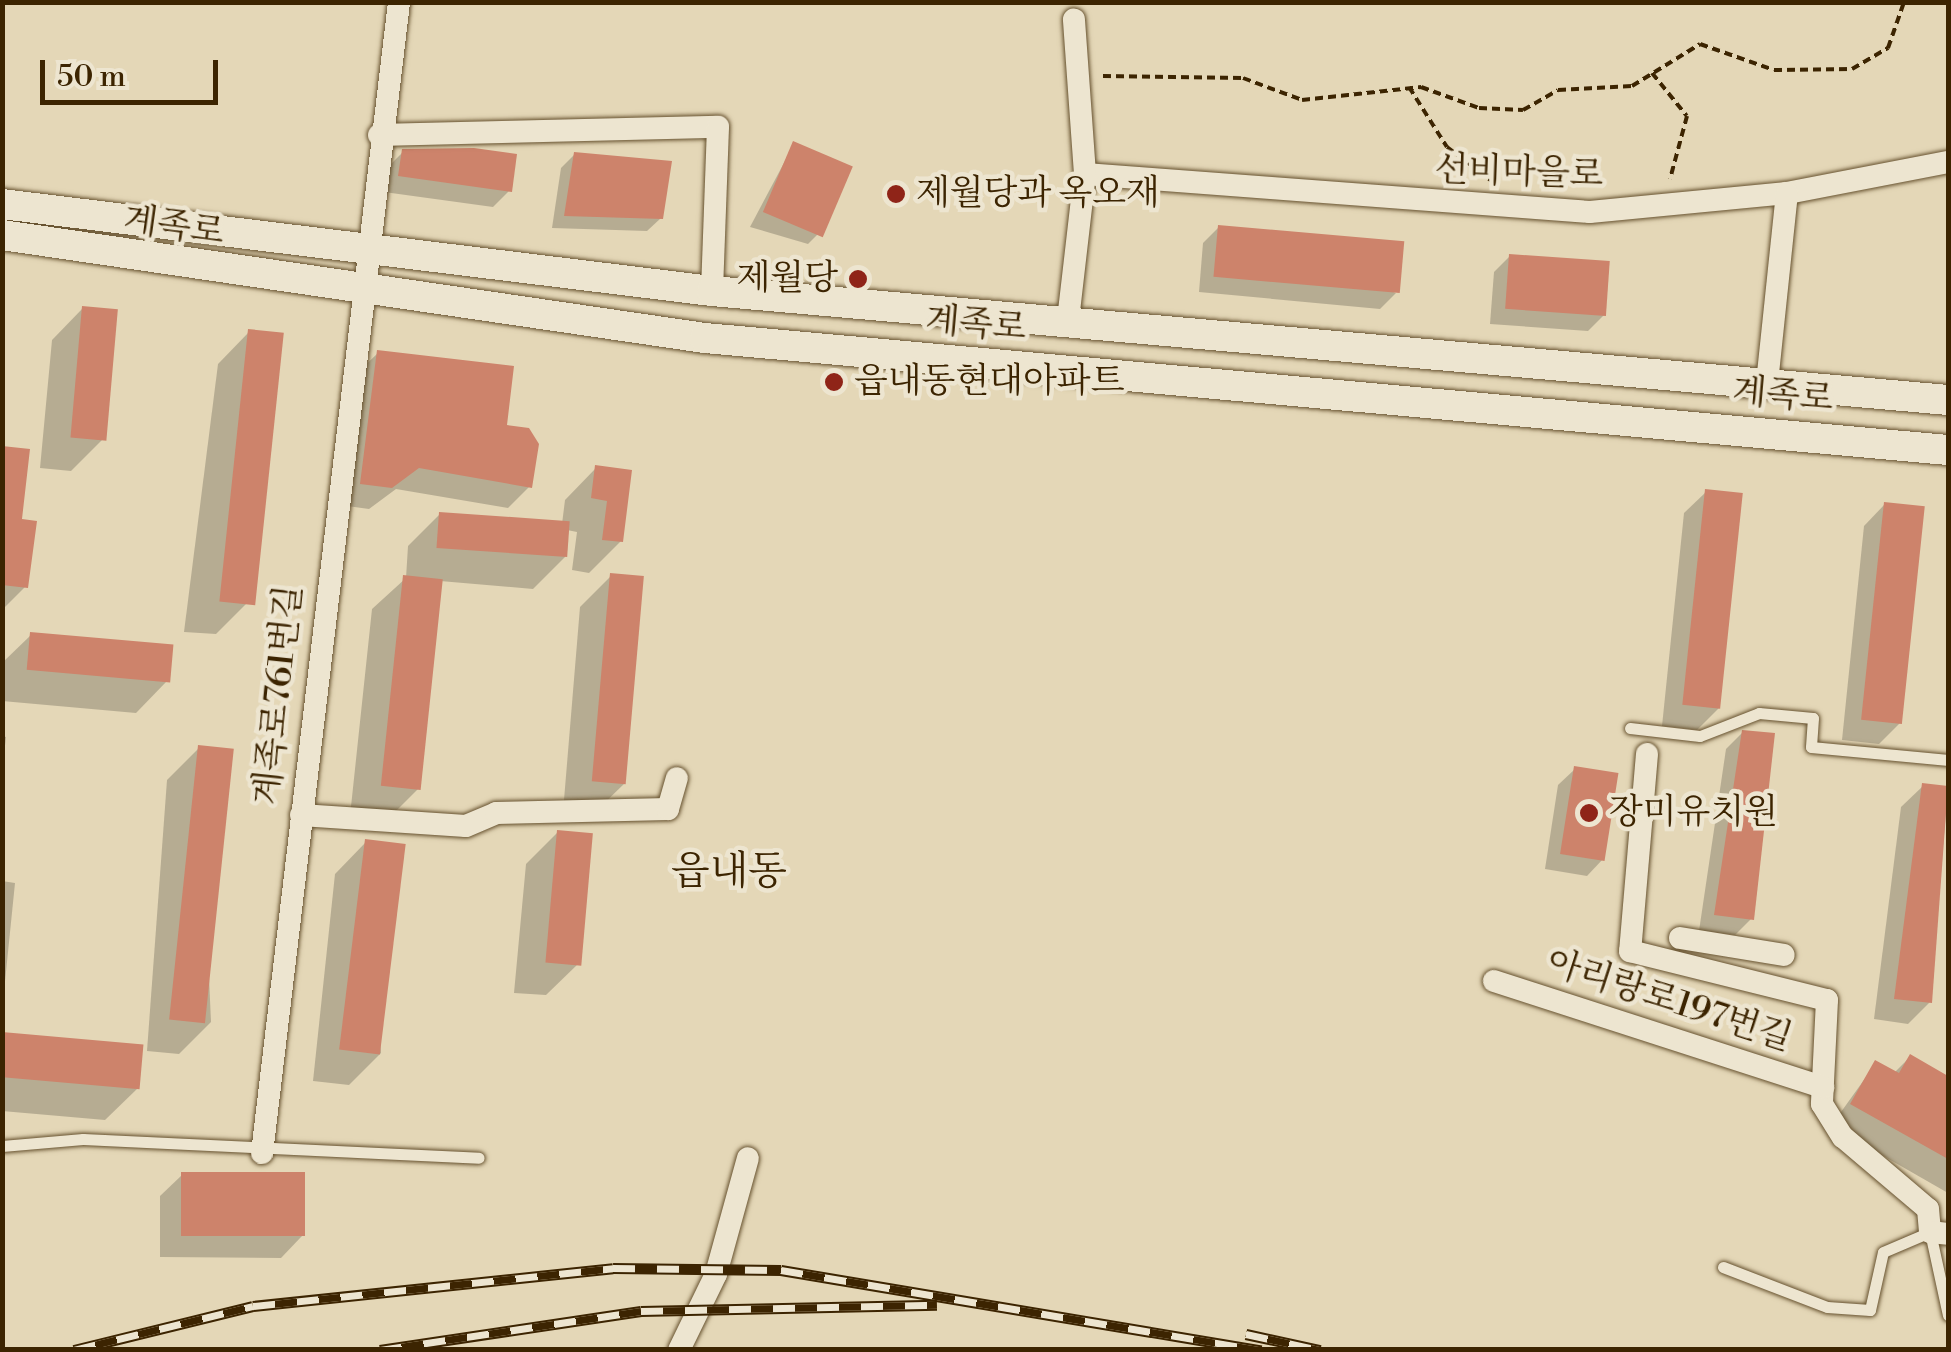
<!DOCTYPE html>
<html>
<head>
<meta charset="utf-8">
<style>
	body { margin:0 }
	#map { position:relative; width:1951px; height:1352px; overflow:hidden; background:#e4d7b7; font-family:"Libre Bodoni","Noto Serif KR",serif }
	div>[style] { position:absolute }
	[style*='--x'] { left:calc(var(--x)*1px); top:calc(var(--y)*1px); width:calc(var(--w)*1px); rotate:calc(var(--a)*1deg) }
	.shadow>* { inset:0; background:#0003 }
	.building>* { inset:0; background:#cd836b; transform-origin:0 0 }
	.path>* { height:4px; margin-top:-2px; transform-origin:0; background:repeating-linear-gradient(90deg,#3c2401 0 8px,transparent 0 13px) }
	.roads { filter:drop-shadow(0 0 2px #66512e) drop-shadow(0 0 2px #66512e) }
	.lane>* { height:11px; margin:-5.5px; padding:0 5.5px; transform-origin:5.5px; border-radius:5.5px; background:#ede5d0 }
	.street>* { height:22px; margin:-11px; padding:0 11px; transform-origin:11px; border-radius:11px; background:#ede5d0 }
	.secondary>* { height:30px; margin:-15px; padding:0 15px; transform-origin:15px; border-radius:15px; background:#ede5d0 }
	.rail>* { height:11px; margin-top:-5.5px; transform-origin:0; background:repeating-linear-gradient(90deg,#ede5d0 0 22px,#3c2401 0 44px); box-sizing:border-box; border-block:2px solid #3c2401 }
	.dots>* { width:28px; height:28px; translate:-50% -50%; box-sizing:border-box; border:5px solid #ede5d0; border-radius:50% }
	span { translate:-50% -50%; white-space:nowrap; text-align:center; line-height:1.15; -webkit-text-stroke:9px #ede5d0; paint-order:stroke }
	.street-label { font-size:35px; color:#3c2401 }
	.poi-label { font-size:35px; color:#3c2401 }
	.left { translate:0 -50%; text-align:left }
	.right { translate:-100% -50%; text-align:right }
	.quarter-label { font-size:40px; color:#3c2401 }
	.frame { position:absolute; inset:0; border:5px solid #3c2401; pointer-events:none }
	.scale { position:absolute; left:40px; top:60px; width:178px; height:45px; box-sizing:border-box; border:5px solid #3c2401; border-top:0; padding-left:12px; font-size:30px; line-height:35px; white-space:nowrap; color:#3c2401; -webkit-text-stroke:8px #ede5d0; paint-order:stroke }
</style>
</head>
<body>
<div id="map">
	<div class="shadow">
		<i style="clip-path:polygon(794px 144px,824px 228px,808px 244px,750px 227px)"></i>
		<i style="clip-path:polygon(403px 152px,509px 191px,493px 207px,384px 192px,387px 168px)"></i>
		<i style="clip-path:polygon(575px 154px,661px 218px,647px 231px,552px 228px,561px 168px)"></i>
		<i style="clip-path:polygon(1219px 227px,1396px 293px,1380px 309px,1199px 292px,1203px 243px)"></i>
		<i style="clip-path:polygon(1510px 256px,1604px 315px,1588px 331px,1490px 324px,1494px 272px)"></i>
		<i style="clip-path:polygon(83px 308px,103px 439px,71px 471px,40px 468px,52px 340px)"></i>
		<i style="clip-path:polygon(249px 332px,247px 603px,216px 634px,184px 632px,218px 364px)"></i>
		<i style="clip-path:polygon(378px 353px,504px 427px,530px 486px,508px 508px,396px 489px,369px 509px,340px 505px,356px 374px)"></i>
		<i style="clip-path:polygon(2px 448px,25px 587px,2px 610px)"></i>
		<i style="clip-path:polygon(596px 468px,621px 541px,589px 573px,572px 570px,577px 532px,567px 530px,565px 557px,533px 589px,440px 581px,418px 789px,387px 820px,350px 816px,372px 609px,406px 578px,408px 546px,440px 514px,562px 524px,565px 500px)"></i>
		<i style="clip-path:polygon(1706px 492px,1719px 708px,1697px 730px,1662px 726px,1684px 513px)"></i>
		<i style="clip-path:polygon(1885px 504px,1900px 723px,1879px 744px,1842px 740px,1864px 526px)"></i>
		<i style="clip-path:polygon(611px 576px,625px 783px,593px 814px,563px 812px,580px 607px)"></i>
		<i style="clip-path:polygon(31px 635px,167px 681px,136px 713px,2px 701px,2px 663px)"></i>
		<i style="clip-path:polygon(1743px 732px,1751px 919px,1735px 935px,1699px 931px,1726px 749px)"></i>
		<i style="clip-path:polygon(2px 736px,6px 737px,2px 771px)"></i>
		<i style="clip-path:polygon(199px 748px,211px 1022px,179px 1054px,147px 1051px,167px 780px)"></i>
		<i style="clip-path:polygon(1575px 769px,1603px 859px,1587px 876px,1545px 869px,1558px 785px)"></i>
		<i style="clip-path:polygon(1923px 786px,1948px 789px,1930px 1002px,1908px 1024px,1874px 1019px,1901px 807px)"></i>
		<i style="clip-path:polygon(558px 832px,578px 964px,546px 995px,514px 993px,526px 864px)"></i>
		<i style="clip-path:polygon(366px 842px,381px 1053px,349px 1085px,313px 1081px,335px 874px)"></i>
		<i style="clip-path:polygon(2px 881px,15px 883px,2px 1011px)"></i>
		<i style="clip-path:polygon(2px 1035px,137px 1089px,105px 1120px,2px 1111px)"></i>
		<i style="clip-path:polygon(1910px 1057px,1948px 1079px,1948px 1193px,1831px 1126px,1876px 1063px,1894px 1073px)"></i>
		<i style="clip-path:polygon(182px 1175px,302px 1236px,281px 1258px,160px 1257px,160px 1196px)"></i>
	</div>
	<div class="building">
		<i style="left:793px;top:141px;width:65px;height:77px;rotate:23deg"></i>
		<i style="clip-path:polygon(474px 148px,517px 154px,512px 192px,398px 176px,402px 149px)"></i>
		<i style="clip-path:polygon(574px 152px,672px 161px,663px 219px,564px 216px)"></i>
		<i style="left:1218px;top:225px;width:187px;height:52px;rotate:5deg"></i>
		<i style="left:1509px;top:254px;width:101px;height:55px;rotate:4deg"></i>
		<i style="left:82px;top:306px;width:36px;height:132px;rotate:5deg"></i>
		<i style="left:248px;top:329px;width:36px;height:274px;rotate:6deg"></i>
		<i style="clip-path:polygon(377px 350px,514px 366px,507px 425px,529px 428px,539px 444px,532px 488px,419px 468px,392px 488px,360px 484px)"></i>
		<i style="clip-path:polygon(2px 446px,30px 449px,22px 519px,37px 521px,28px 588px,2px 585px)"></i>
		<i style="clip-path:polygon(595px 465px,632px 470px,623px 542px,602px 540px,607px 501px,591px 498px)"></i>
		<i style="left:1705px;top:489px;width:38px;height:217px;rotate:6deg"></i>
		<i style="left:1884px;top:502px;width:41px;height:219px;rotate:6deg"></i>
		<i style="left:439px;top:512px;width:131px;height:36px;rotate:4deg"></i>
		<i style="left:610px;top:573px;width:34px;height:209px;rotate:5deg"></i>
		<i style="left:403px;top:575px;width:40px;height:212px;rotate:6deg"></i>
		<i style="left:30px;top:632px;width:144px;height:38px;rotate:5deg"></i>
		<i style="clip-path:polygon(1742px 730px,1775px 733px,1754px 920px,1714px 915px)"></i>
		<i style="left:198px;top:745px;width:36px;height:276px;rotate:6deg"></i>
		<i style="left:1574px;top:766px;width:45px;height:89px;rotate:9deg"></i>
		<i style="clip-path:polygon(1922px 783px,1948px 786px,1932px 1003px,1894px 999px)"></i>
		<i style="left:557px;top:830px;width:36px;height:133px;rotate:5deg"></i>
		<i style="left:365px;top:839px;width:41px;height:212px;rotate:7deg"></i>
		<i style="left:2px;top:1032px;width:142px;height:45px;rotate:5deg"></i>
		<i style="clip-path:polygon(1910px 1054px,1948px 1076px,1948px 1159px,1850px 1104px,1875px 1060px,1899px 1073px)"></i>
		<i style="left:181px;top:1172px;width:124px;height:64px"></i>
	</div>
	<div class="path">
		<i style="--x:1652;--y:73;--w:55;--a:50.9"></i>
		<i style="--x:1687;--y:116;--w:65;--a:105.1"></i>
		<i style="--x:1103;--y:76;--w:140;--a:0.8"></i>
		<i style="--x:1243;--y:78;--w:63;--a:20.4"></i>
		<i style="--x:1302;--y:100;--w:120;--a:-6.2"></i>
		<i style="--x:1421;--y:87;--w:62;--a:19.9"></i>
		<i style="--x:1479;--y:108;--w:44;--a:2.6"></i>
		<i style="--x:1523;--y:110;--w:40;--a:-29.7"></i>
		<i style="--x:1558;--y:90;--w:74;--a:-3.1"></i>
		<i style="--x:1632;--y:86;--w:80;--a:-31.7"></i>
		<i style="--x:1700;--y:44;--w:78;--a:19.4"></i>
		<i style="--x:1774;--y:70;--w:78;--a:-0.7"></i>
		<i style="--x:1852;--y:69;--w:42;--a:-30.3"></i>
		<i style="--x:1888;--y:48;--w:49;--a:-70.8"></i>
		<i style="--x:1409;--y:87;--w:71;--a:57.7"></i>
		<i style="--x:1447;--y:147;--w:61;--a:37.1"></i>
	</div>
	<div class="roads">
		<div class="lane">
			<i style="--x:1630;--y:728;--w:70;--a:6.5"></i>
			<i style="--x:1700;--y:736;--w:63;--a:-21.3"></i>
			<i style="--x:1759;--y:713;--w:54;--a:5.3"></i>
			<i style="--x:1813;--y:718;--w:29;--a:94"></i>
			<i style="--x:1811;--y:747;--w:138;--a:5.4"></i>
			<i style="--x:2;--y:1146;--w:81;--a:-4.9"></i>
			<i style="--x:83;--y:1139;--w:396;--a:2.7"></i>
			<i style="--x:1723;--y:1267;--w:111;--a:21"></i>
			<i style="--x:1827;--y:1307;--w:43;--a:4"></i>
			<i style="--x:1870;--y:1310;--w:59;--a:-77.4"></i>
			<i style="--x:1883;--y:1252;--w:51;--a:-23.1"></i>
			<i style="--x:1930;--y:1232;--w:85;--a:77.8"></i>
		</div>
		<div class="street">
			<i style="--x:379;--y:135;--w:339;--a:-1.4"></i>
			<i style="--x:718;--y:127;--w:164;--a:92.1"></i>
			<i style="--x:1085;--y:174;--w:506;--a:4.3"></i>
			<i style="--x:1590;--y:212;--w:198;--a:-5.5"></i>
			<i style="--x:1787;--y:193;--w:164;--a:-10.9"></i>
			<i style="--x:1068;--y:320;--w:147;--a:-83.4"></i>
			<i style="--x:1085;--y:174;--w:155;--a:-94.1"></i>
			<i style="--x:1767;--y:383;--w:191;--a:-84"></i>
			<i style="--x:1647;--y:754;--w:198;--a:94.9"></i>
			<i style="--x:1630;--y:951;--w:203;--a:14"></i>
			<i style="--x:1827;--y:1000;--w:104;--a:92.8"></i>
			<i style="--x:1822;--y:1104;--w:39;--a:58"></i>
			<i style="--x:1843;--y:1137;--w:111;--a:40.3"></i>
			<i style="--x:1928;--y:1209;--w:23;--a:85"></i>
			<i style="--x:1930;--y:1232;--w:18;--a:6"></i>
			<i style="--x:301;--y:815;--w:165;--a:3.8"></i>
			<i style="--x:466;--y:826;--w:33;--a:-23"></i>
			<i style="--x:496;--y:813;--w:172;--a:-1.3"></i>
			<i style="--x:668;--y:809;--w:32;--a:-74"></i>
			<i style="--x:1680;--y:938;--w:105;--a:9.3"></i>
			<i style="--x:1494;--y:981;--w:346;--a:17.9"></i>
			<i style="--x:262;--y:1153;--w:1159;--a:-83.21"></i>
			<i style="--x:679;--y:1350;--w:85;--a:-64"></i>
			<i style="--x:716;--y:1274;--w:120;--a:-74.6"></i>
		</div>
		<div class="secondary">
			<i style="--x:2;--y:204;--w:715;--a:6.99"></i>
			<i style="--x:712;--y:291;--w:1241;--a:5.04"></i>
			<i style="--x:2;--y:235;--w:711;--a:8.34"></i>
			<i style="--x:705;--y:338;--w:1248;--a:5.15"></i>
		</div>
	</div>
	<div class="rail">
		<i style="--x:1246;--y:1334;--w:76;--a:12.2"></i>
		<i style="--x:74;--y:1350;--w:184;--a:-13.8"></i>
		<i style="--x:253;--y:1306;--w:362;--a:-6"></i>
		<i style="--x:613;--y:1268;--w:168;--a:0.7"></i>
		<i style="--x:781;--y:1270;--w:487;--a:9.5"></i>
		<i style="--x:380;--y:1350;--w:264;--a:-8.5"></i>
		<i style="--x:641;--y:1311;--w:296;--a:-1.2"></i>
	</div>
	<div class="dots">
		<i style="left:896px;top:194px;background:#8f2418"></i>
		<i style="left:858px;top:279px;background:#8f2418"></i>
		<i style="left:834px;top:382px;background:#8f2418"></i>
		<i style="left:1589px;top:813px;background:#8f2418"></i>
	</div>
	<div class="street-label">
		<span style="left:1519px;top:173px;rotate:2deg">선비마을로</span>
		<span style="left:174px;top:227px;rotate:8deg">계족로</span>
		<span style="left:976px;top:325px;rotate:5deg">계족로</span>
		<span style="left:1783px;top:396px;rotate:5deg">계족로</span>
		<span style="left:279px;top:695px;rotate:-84deg">계족로761번길</span>
		<span style="left:1669px;top:1001px;rotate:18deg">아리랑로197번길</span>
	</div>
	<div class="poi-label">
		<span class="left" style="left:916px;top:194px">제월당과 옥오재</span>
		<span class="right" style="left:838px;top:279px">제월당</span>
		<span class="left" style="left:854px;top:382px">읍내동현대아파트</span>
		<span class="left" style="left:1609px;top:813px">장미유치원</span>
	</div>
	<div class="quarter-label">
		<span style="left:729px;top:872px">읍내동</span>
	</div>
	<div class="frame"></div>
	<div class="scale">50 m</div>
</div>
</body>
</html>
